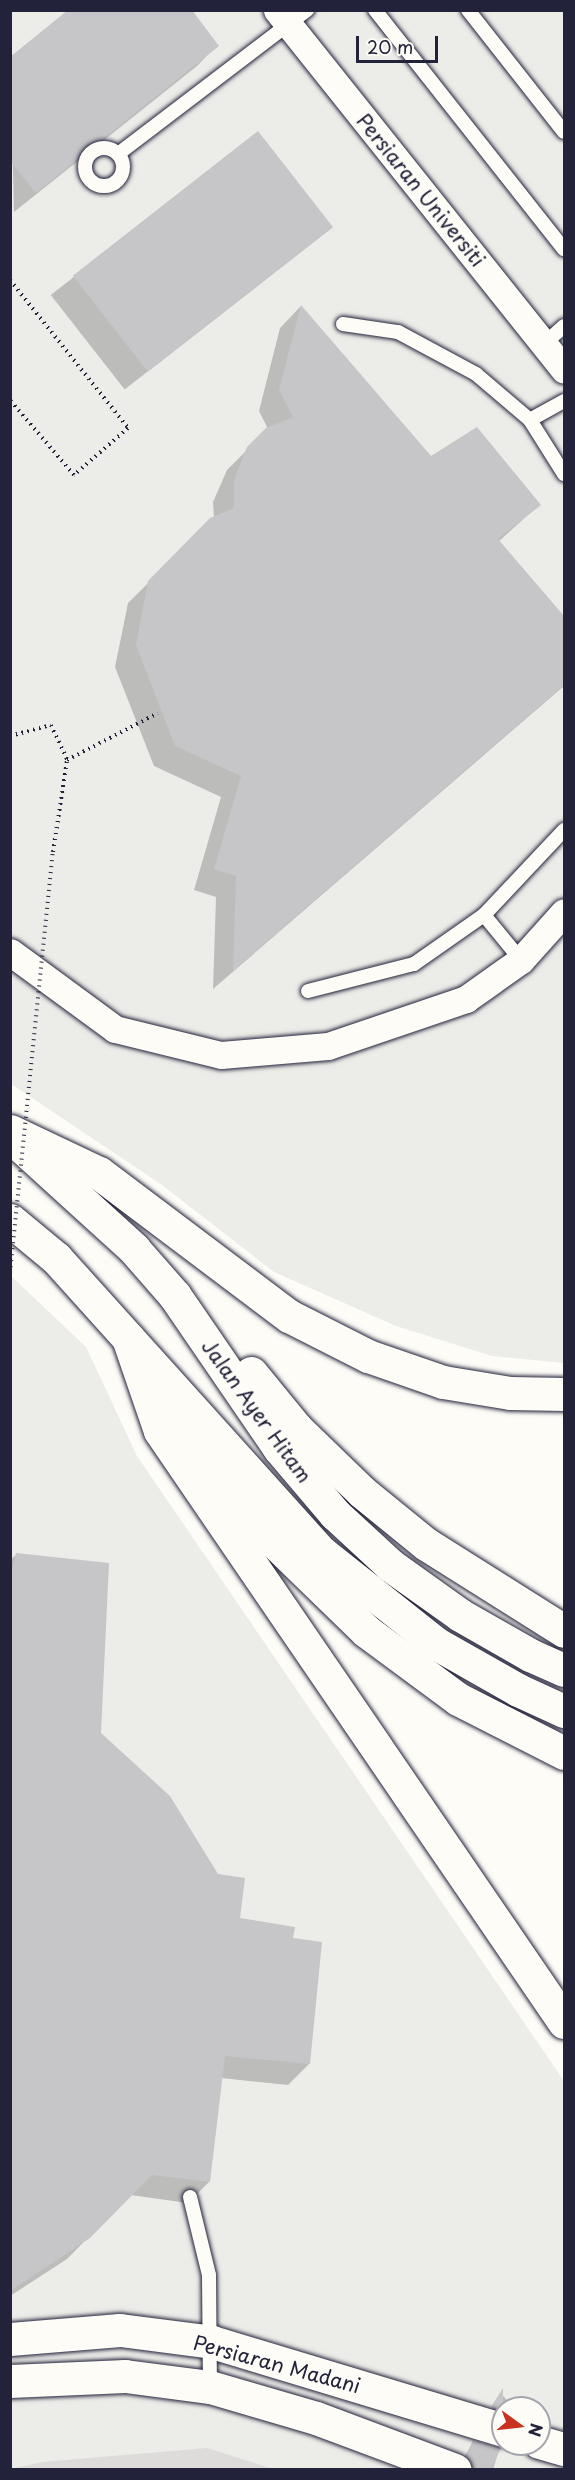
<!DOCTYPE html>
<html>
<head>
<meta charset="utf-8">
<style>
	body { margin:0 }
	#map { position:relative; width:575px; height:2480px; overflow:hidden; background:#fdfcf7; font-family:"Playpen Sans",sans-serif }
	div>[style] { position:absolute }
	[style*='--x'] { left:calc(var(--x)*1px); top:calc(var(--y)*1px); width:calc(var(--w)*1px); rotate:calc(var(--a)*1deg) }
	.built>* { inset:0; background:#ecece9 }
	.green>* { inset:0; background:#dddcdb }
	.shadow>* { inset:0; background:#0003; transform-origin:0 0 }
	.building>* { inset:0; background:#c6c6c8; transform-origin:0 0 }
	.path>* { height:4px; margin-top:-2px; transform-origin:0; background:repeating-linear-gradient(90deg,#22223b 0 1.5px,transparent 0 6px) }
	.roads { filter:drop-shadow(0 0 2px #22223b) drop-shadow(0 0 2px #22223b) }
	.service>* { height:14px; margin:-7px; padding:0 7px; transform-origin:7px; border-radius:7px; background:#fdfcf7 }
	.service>.ring { margin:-7px; padding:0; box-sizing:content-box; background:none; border:14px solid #fdfcf7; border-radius:50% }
	.minor>* { height:27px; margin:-13.5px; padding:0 13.5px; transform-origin:13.5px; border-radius:13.5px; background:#fdfcf7 }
	.tertiary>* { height:33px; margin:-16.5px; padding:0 16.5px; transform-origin:16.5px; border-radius:16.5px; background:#fdfcf7 }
	.primary>* { height:33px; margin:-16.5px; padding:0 16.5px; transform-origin:16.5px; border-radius:16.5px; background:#fdfcf7 }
	.motorway>* { height:33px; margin:-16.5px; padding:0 16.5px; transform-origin:16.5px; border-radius:16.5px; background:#fdfcf7 }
	.path-bridge>* { height:4px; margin-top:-2px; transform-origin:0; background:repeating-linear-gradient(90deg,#22223b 0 1.5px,transparent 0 6px) }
	span { translate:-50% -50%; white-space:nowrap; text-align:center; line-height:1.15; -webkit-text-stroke:4.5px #fdfcf7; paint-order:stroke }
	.street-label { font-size:20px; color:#22223b }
	.frame { position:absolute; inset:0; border:12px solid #22223b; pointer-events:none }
	.north { position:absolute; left:491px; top:2396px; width:60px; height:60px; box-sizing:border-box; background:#fdfcf7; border:2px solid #a5a5ac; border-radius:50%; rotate:105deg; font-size:16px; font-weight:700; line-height:24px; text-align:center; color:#22223b }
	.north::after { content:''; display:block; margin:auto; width:21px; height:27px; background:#c8321e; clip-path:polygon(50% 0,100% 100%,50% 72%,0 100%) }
	.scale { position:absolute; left:356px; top:36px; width:82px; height:27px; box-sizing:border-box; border:3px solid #22223b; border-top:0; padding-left:8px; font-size:18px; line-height:21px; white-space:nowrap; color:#22223b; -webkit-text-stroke:4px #fdfcf7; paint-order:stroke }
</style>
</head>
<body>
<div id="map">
	<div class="built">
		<i style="clip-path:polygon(10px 11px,564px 11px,564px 1363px,492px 1356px,396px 1326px,274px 1272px,162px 1185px,11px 1084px)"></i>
		<i style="clip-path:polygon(evenodd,10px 1275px,86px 1347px,137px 1456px,564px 2081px,564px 2469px,11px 2469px,10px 1275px,503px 2408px,539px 2408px,539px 2444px,503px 2444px,503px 2408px)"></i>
	</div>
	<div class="green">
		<i style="clip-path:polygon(207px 2448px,273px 2469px,11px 2469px,42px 2462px)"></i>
	</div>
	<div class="shadow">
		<i style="clip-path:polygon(217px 45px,197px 66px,14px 212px,10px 59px)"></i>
		<i style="left:258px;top:133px;width:120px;height:263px;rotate:52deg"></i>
		<i style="clip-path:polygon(300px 307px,431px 458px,539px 505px,498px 542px,564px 618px,564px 686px,213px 989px,216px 897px,194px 890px,221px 797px,154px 766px,115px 667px,128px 603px,214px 518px,213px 502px,227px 470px,268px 429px,259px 411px,280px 328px)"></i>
		<i style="clip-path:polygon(16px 1555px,99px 1733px,239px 1919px,291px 1939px,309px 2064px,288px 2085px,221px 2078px,209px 2182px,188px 2203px,130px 2195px,67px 2259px,10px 2296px,10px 1560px)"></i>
		<i style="clip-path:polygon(503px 2396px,515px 2408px,503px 2408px,503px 2422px,488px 2413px)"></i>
		<i style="clip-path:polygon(473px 2442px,499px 2449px,493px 2470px,463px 2470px,461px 2463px)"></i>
	</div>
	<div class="building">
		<i style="clip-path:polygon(68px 10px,192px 10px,219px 46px,36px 193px,10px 161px,10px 57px)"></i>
		<i style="left:258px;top:131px;width:122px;height:235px;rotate:52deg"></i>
		<i style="clip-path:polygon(301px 305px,431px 456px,477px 427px,541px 505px,498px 539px,564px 616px,564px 685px,233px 971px,236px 876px,214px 869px,241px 776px,175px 746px,136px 645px,148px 581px,210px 518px,234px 508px,234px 480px,247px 447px,266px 428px,293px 417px,279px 390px)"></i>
		<i style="clip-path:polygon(16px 1553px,109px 1563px,101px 1733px,170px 1796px,218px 1874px,245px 1878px,240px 1918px,295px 1927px,293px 1938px,322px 1942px,310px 2064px,225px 2056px,210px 2182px,152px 2175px,90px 2238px,10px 2291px,10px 1579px)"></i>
		<i style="clip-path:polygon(503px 2388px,503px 2410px,491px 2407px)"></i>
		<i style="clip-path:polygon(473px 2440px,501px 2448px,491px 2469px,473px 2469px,466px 2456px)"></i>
	</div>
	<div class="path">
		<i style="--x:10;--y:280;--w:189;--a:51.4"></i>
		<i style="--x:128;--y:428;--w:72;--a:139"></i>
		<i style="--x:74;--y:475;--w:99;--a:-130.5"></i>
		<i style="--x:10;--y:736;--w:42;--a:-15"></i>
		<i style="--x:51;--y:725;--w:38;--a:65"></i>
		<i style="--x:53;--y:852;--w:93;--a:-81.3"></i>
		<i style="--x:67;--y:760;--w:102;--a:-27.3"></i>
	</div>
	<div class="roads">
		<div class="service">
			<i style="--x:375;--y:10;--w:305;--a:51.7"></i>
			<i style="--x:468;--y:10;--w:155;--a:51.8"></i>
			<i class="ring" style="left:85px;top:148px;width:24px;height:24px"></i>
			<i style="--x:118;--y:154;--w:238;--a:-37.3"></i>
			<i style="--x:343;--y:324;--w:56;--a:8.3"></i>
			<i style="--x:398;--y:332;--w:89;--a:28.3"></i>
			<i style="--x:476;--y:374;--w:71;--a:40.4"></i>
			<i style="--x:544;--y:344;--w:27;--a:-42"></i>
			<i style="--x:564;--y:401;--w:39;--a:151"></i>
			<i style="--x:530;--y:420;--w:64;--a:57.8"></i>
			<i style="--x:484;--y:915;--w:58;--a:50.6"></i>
			<i style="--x:308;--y:991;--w:109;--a:-14.3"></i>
			<i style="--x:414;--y:964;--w:85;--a:-35"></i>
			<i style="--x:484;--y:915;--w:117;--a:-46.7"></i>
			<i style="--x:190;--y:2197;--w:80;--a:76.3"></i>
			<i style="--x:209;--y:2275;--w:112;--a:89.5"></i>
		</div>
		<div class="minor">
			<i style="--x:277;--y:10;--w:460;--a:51.4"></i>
			<i style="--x:10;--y:952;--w:130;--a:36.3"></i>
			<i style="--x:115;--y:1029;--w:109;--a:13.8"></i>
			<i style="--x:221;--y:1055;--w:107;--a:-4.8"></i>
			<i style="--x:328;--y:1046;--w:146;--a:-18.8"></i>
			<i style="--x:466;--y:999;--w:67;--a:-35.3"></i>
			<i style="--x:521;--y:960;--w:64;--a:-48.1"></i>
		</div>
		<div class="tertiary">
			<i style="--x:10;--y:2339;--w:110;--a:-4.7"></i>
			<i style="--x:120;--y:2330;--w:93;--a:7.4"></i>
			<i style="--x:212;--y:2342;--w:304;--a:16.8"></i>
			<i style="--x:10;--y:2381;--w:115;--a:-2.5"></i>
			<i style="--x:125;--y:2376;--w:86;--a:7.4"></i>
			<i style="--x:210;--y:2387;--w:110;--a:16.3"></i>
			<i style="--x:316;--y:2418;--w:148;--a:20.5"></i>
			<i style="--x:539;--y:2442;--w:26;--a:16"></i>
		</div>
		<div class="primary">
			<i style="--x:10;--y:1136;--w:168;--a:42.3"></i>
			<i style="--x:134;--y:1249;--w:62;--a:48.9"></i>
			<i style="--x:175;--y:1296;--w:184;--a:55.6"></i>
			<i style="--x:279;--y:1448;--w:87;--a:49.7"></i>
			<i style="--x:335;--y:1514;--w:75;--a:42.8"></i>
			<i style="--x:390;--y:1565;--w:86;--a:35.5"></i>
			<i style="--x:460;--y:1615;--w:81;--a:29.7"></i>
			<i style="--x:10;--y:1220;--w:60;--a:39.6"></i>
			<i style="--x:56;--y:1258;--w:397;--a:48"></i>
			<i style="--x:322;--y:1553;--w:147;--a:38.4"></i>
			<i style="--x:437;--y:1644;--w:93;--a:29.6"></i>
			<i style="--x:251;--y:1373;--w:71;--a:50.7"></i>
			<i style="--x:296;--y:1428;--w:92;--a:44.1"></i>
			<i style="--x:362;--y:1492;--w:82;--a:39.1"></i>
			<i style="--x:426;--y:1544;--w:163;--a:32.2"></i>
			<i style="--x:177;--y:1414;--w:147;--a:53.6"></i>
			<i style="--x:264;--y:1532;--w:142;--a:44.1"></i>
			<i style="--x:366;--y:1631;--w:114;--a:36.5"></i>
			<i style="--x:458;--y:1699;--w:119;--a:27"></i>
		</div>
		<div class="motorway">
			<i style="--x:10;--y:1131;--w:98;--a:25.3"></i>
			<i style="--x:99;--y:1173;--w:238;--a:37"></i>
			<i style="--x:289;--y:1316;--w:89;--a:26.9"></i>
			<i style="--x:368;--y:1356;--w:79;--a:19.1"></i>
			<i style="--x:443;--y:1382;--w:68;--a:9.3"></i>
			<i style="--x:510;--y:1393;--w:54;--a:1.1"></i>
			<i style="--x:128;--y:1338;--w:98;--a:71"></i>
			<i style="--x:160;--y:1431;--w:716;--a:55.64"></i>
			<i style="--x:530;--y:1655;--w:37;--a:24"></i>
			<i style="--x:518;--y:1690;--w:51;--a:24.5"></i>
		</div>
	</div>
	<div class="path-bridge">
		<i style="--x:10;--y:1273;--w:423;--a:-84.2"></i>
	</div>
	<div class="street-label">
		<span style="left:421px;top:190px;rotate:51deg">Persiaran Universiti</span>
		<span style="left:257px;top:1411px;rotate:54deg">Jalan Ayer Hitam</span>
		<span style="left:277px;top:2364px;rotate:15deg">Persiaran Madani</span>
	</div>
	<div class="frame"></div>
	<div class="north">N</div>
	<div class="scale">20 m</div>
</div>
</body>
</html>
